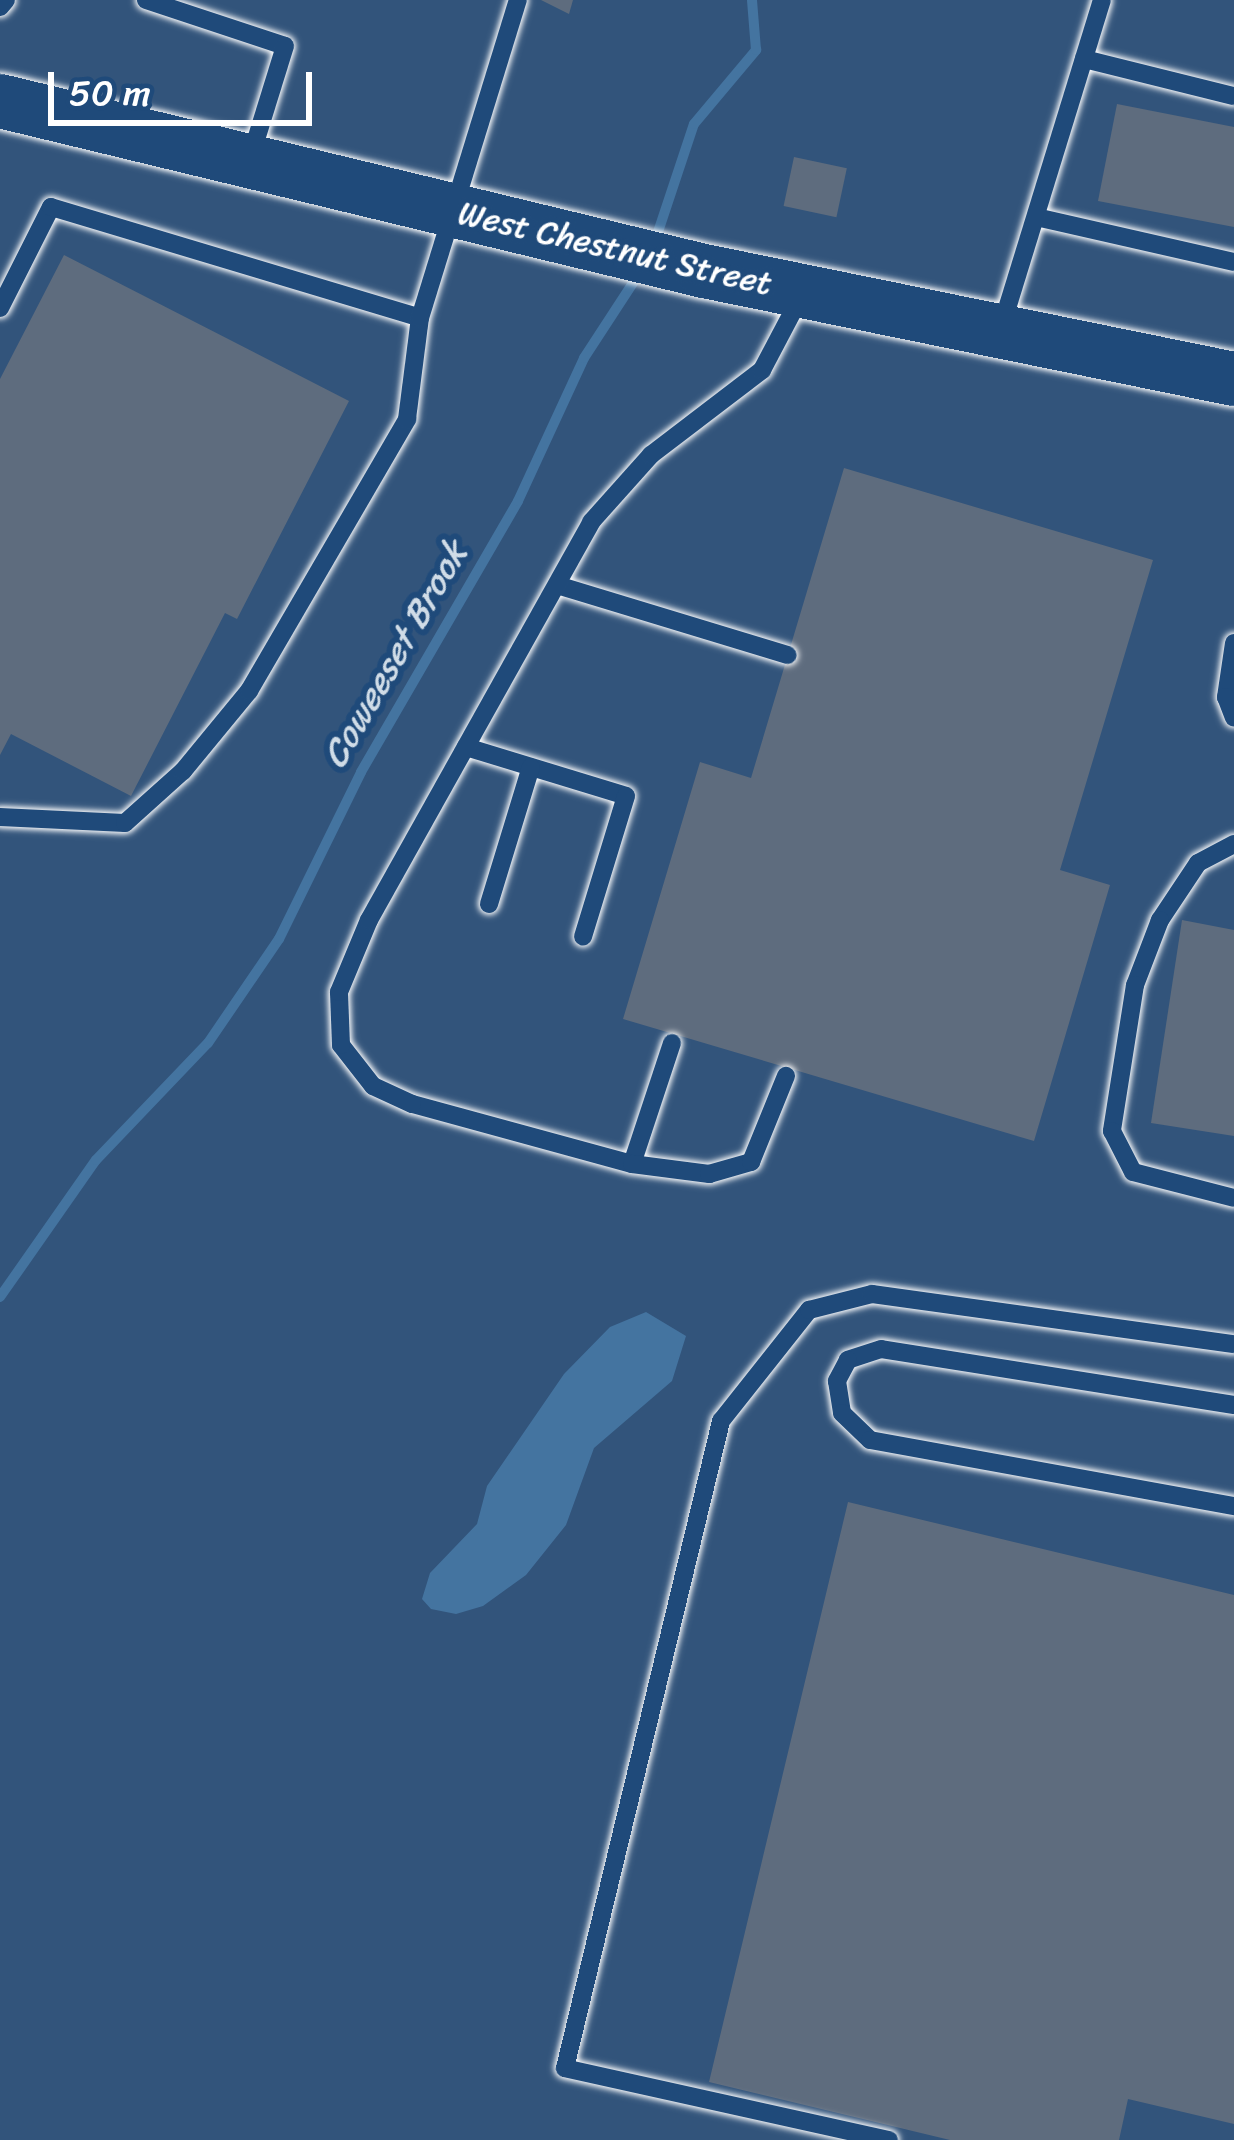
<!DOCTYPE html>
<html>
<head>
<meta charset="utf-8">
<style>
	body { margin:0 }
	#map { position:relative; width:1234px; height:2140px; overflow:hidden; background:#32547b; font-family:Sriracha,sans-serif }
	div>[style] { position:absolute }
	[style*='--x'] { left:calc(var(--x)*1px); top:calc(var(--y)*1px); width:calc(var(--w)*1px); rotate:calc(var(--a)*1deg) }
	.water>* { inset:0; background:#4474a0 }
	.stream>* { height:10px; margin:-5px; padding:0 5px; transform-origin:5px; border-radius:5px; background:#4474a0 }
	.building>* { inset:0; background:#5e6c7e; transform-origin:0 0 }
	.roads { filter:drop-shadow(0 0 3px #fff) drop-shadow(0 0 3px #fff) }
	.lane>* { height:18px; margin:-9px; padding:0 9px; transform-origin:9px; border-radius:9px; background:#1f4a7a }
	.secondary>* { height:54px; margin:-27px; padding:0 27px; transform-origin:27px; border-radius:27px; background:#1f4a7a }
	span { translate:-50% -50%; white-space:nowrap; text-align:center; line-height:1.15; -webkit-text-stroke:12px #1f4a7a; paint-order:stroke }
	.street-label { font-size:33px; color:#fff }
	.water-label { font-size:36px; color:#d0dce7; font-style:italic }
	.scale { position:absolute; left:48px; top:72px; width:264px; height:54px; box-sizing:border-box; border:6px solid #fff; border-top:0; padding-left:15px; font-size:36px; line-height:42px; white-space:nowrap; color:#fff; -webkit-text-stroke:9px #1f4a7a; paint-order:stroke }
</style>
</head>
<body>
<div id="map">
	<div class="water">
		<i style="clip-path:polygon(646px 1312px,686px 1336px,672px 1381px,594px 1448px,566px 1525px,526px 1575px,483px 1606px,456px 1614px,431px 1609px,422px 1599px,430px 1573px,477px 1524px,487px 1486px,564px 1374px,610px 1327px)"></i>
	</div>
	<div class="stream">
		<i style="--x:655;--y:241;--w:123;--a:-71.6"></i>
		<i style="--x:694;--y:124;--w:97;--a:-50"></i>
		<i style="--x:756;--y:50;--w:50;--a:-94.6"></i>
		<i style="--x:0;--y:1297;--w:167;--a:-55"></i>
		<i style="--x:96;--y:1160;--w:162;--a:-46.3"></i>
		<i style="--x:208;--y:1043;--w:126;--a:-55.7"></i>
		<i style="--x:279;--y:939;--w:186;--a:-63.8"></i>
		<i style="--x:361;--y:772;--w:313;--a:-59.9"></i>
		<i style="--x:518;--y:501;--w:157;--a:-65.2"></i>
		<i style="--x:584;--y:358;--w:106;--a:-56.9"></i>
	</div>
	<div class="building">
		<i style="clip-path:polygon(541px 0,573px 0,569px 14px)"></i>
		<i style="clip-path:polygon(1117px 104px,1234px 127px,1234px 227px,1098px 201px)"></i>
		<i style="left:794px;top:157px;width:54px;height:50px;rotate:12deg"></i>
		<i style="clip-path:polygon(64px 255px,349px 401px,237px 619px,225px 613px,131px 796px,11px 734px,0 755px,0 379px)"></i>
		<i style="clip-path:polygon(844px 468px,1153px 560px,1060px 870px,1110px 885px,1034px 1141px,623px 1019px,700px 762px,751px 778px)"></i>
		<i style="clip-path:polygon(1182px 920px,1234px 930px,1234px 1136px,1151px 1123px)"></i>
		<i style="clip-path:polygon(848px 1502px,1234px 1595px,1234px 2124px,1128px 2099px,1119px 2140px,950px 2140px,709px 2082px)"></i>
	</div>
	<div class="roads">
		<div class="lane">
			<i style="--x:146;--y:0;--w:146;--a:18.3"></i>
			<i style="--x:285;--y:46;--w:118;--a:107.2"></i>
			<i style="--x:0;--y:7;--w:9;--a:-49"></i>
			<i style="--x:1084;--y:59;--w:154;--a:13.9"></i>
			<i style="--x:1036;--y:217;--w:203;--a:12.8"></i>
			<i style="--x:0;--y:308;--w:113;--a:-63.2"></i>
			<i style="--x:51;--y:207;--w:385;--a:16.7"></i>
			<i style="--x:1001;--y:328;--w:343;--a:-72.9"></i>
			<i style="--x:557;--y:585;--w:241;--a:16.9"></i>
			<i style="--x:1234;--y:643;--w:55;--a:98.4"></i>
			<i style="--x:1226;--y:697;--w:22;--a:69"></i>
			<i style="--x:466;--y:747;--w:167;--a:17"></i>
			<i style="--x:626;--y:796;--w:147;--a:107"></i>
			<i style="--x:0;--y:817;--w:125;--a:2.7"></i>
			<i style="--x:125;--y:823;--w:78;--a:-41.9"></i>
			<i style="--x:183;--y:771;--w:104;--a:-50.5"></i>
			<i style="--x:249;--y:691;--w:315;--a:-59.8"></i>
			<i style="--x:407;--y:419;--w:102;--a:-82.7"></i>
			<i style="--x:420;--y:318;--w:333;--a:-72.9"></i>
			<i style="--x:1234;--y:844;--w:41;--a:152.2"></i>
			<i style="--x:1198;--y:863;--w:69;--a:123.7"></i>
			<i style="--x:1160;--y:920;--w:70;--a:111"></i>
			<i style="--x:1135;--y:985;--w:148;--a:99"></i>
			<i style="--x:1112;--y:1131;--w:46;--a:62.9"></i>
			<i style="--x:1133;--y:1172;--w:104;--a:14.4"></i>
			<i style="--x:489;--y:904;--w:143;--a:-73"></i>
			<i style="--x:672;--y:1043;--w:127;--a:108.3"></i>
			<i style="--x:632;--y:1164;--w:228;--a:-164.7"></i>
			<i style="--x:412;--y:1104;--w:43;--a:-155.2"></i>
			<i style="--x:373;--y:1086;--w:52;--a:-128"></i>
			<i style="--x:341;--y:1045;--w:53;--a:-92.2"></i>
			<i style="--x:339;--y:992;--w:78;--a:-67.4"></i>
			<i style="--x:369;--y:920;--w:456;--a:-60.8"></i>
			<i style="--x:591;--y:522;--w:90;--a:-48.2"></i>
			<i style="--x:651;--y:455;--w:140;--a:-37.4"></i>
			<i style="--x:762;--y:370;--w:81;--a:-62.2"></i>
			<i style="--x:632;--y:1164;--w:78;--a:7.4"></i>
			<i style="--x:709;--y:1174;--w:44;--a:-15.9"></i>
			<i style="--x:751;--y:1162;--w:93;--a:-67.9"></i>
			<i style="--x:1234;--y:1405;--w:357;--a:-171"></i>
			<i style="--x:881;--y:1349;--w:35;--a:162"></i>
			<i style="--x:848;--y:1360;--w:24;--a:118"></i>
			<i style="--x:837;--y:1381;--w:32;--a:81"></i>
			<i style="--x:842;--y:1413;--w:39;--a:44"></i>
			<i style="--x:870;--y:1440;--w:370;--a:10.3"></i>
			<i style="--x:889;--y:2140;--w:332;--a:-167.5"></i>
			<i style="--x:565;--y:2068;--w:666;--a:-76.44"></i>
			<i style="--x:721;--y:1421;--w:142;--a:-51.6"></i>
			<i style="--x:809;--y:1310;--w:65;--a:-14.3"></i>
			<i style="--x:872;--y:1294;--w:365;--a:7.9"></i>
		</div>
		<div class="secondary">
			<i style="--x:0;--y:101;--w:724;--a:13.58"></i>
			<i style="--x:704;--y:271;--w:541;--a:11.52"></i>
		</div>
	</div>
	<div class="street-label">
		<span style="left:615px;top:249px;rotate:13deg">West Chestnut Street</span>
	</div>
	<div class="water-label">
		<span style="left:395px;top:655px;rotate:-60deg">Coweeset Brook</span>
	</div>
	<div class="scale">50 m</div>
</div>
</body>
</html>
